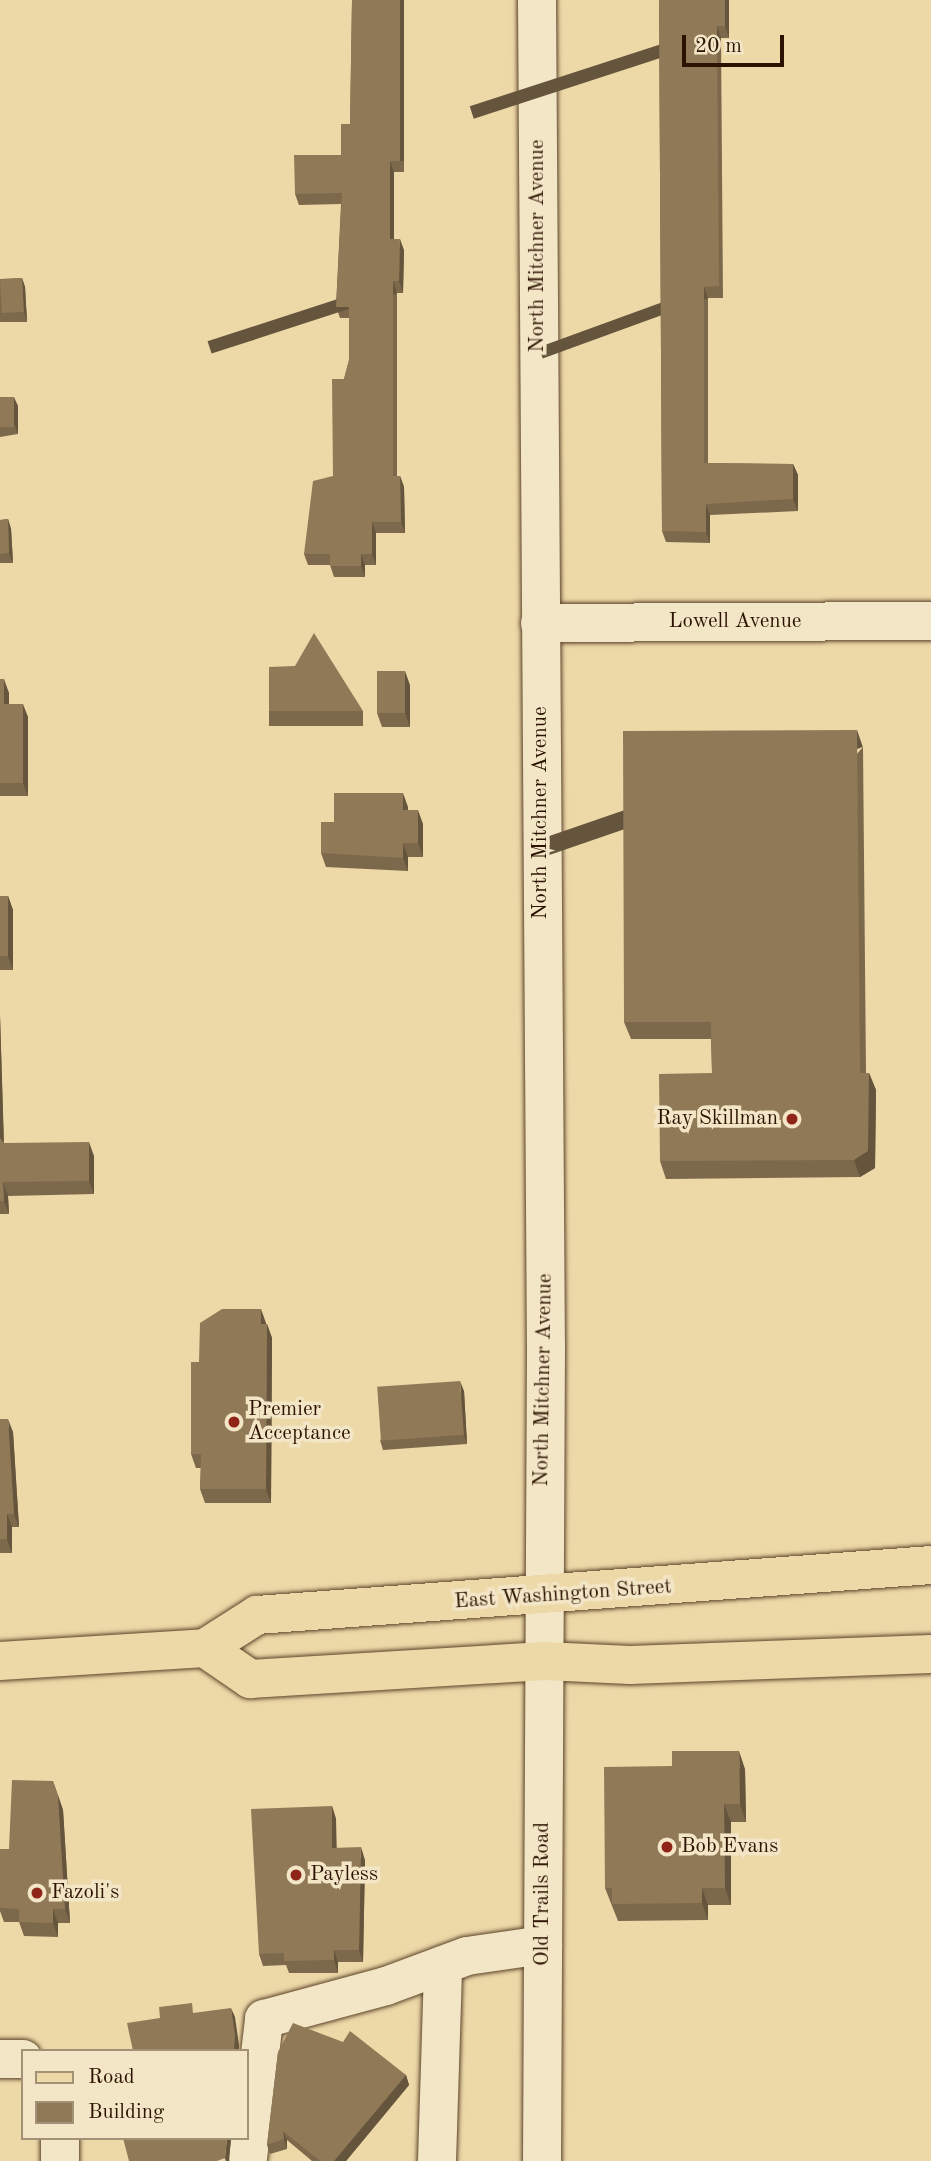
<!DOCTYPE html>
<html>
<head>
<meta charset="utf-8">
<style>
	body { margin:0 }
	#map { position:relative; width:931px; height:2161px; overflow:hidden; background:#edd8a8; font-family:"Old Standard TT",serif }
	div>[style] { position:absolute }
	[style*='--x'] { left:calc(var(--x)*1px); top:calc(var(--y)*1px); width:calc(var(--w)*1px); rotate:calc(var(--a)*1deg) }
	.roads { filter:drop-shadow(0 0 2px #5c442a) drop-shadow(0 0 2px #5c442a) }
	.minor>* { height:38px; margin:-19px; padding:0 19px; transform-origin:19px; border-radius:19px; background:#f3e6c6 }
	.major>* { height:38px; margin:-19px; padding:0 19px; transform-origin:19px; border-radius:19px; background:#edd8a8 }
	.wall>* { inset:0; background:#7c684b; transform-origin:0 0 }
	.shaded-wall>* { inset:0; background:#65553d; transform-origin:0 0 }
	.building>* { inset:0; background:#907957; transform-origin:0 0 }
	.dots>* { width:19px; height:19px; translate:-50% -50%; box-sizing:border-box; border:4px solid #f3e6c6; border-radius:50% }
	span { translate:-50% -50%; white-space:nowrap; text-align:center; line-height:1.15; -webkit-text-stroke:7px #f3e6c6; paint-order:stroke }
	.street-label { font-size:21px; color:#2c1200 }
	.poi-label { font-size:21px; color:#2c1200 }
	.right { translate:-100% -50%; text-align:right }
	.left { translate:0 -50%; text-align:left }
	.legend { position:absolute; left:21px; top:2049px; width:228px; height:91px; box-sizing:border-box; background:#f3e6c6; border:2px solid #a39177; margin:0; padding:9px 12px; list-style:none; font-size:21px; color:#2c1200 }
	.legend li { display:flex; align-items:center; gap:14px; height:35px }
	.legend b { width:35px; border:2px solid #a39177 }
	.scale { position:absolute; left:682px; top:35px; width:102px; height:32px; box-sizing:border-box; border:4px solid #2c1200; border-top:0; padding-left:9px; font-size:21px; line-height:24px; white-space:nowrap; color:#2c1200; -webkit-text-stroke:5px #f3e6c6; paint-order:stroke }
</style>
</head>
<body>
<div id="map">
	<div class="roads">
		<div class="minor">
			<i style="--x:537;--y:0;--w:1346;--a:89.62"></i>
			<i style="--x:546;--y:1346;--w:815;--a:90.28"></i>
			<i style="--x:540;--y:623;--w:391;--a:-0.3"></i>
			<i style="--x:0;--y:2059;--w:23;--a:0"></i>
			<i style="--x:60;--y:2138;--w:23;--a:90"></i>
			<i style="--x:248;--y:2158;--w:140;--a:-83.4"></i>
			<i style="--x:264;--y:2019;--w:126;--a:-15.1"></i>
			<i style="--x:386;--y:1986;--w:86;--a:-20.3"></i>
			<i style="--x:467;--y:1956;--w:77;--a:-8.2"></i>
			<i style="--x:437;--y:2161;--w:196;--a:-88.2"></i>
		</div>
		<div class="major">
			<i style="--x:205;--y:1648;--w:55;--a:34.6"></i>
			<i style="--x:250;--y:1679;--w:295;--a:-3.5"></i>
			<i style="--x:544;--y:1661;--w:86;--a:2.7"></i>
			<i style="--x:630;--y:1665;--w:301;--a:-2.1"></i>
			<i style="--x:0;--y:1661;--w:205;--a:-3.6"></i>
			<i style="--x:205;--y:1648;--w:62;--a:-32.4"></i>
			<i style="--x:257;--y:1615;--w:676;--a:-4.24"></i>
		</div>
	</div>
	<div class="wall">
		<i style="clip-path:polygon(352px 0,404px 0,404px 172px,394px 172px,394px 239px,404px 250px,403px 293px,397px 293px,397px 476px,400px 476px,404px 487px,405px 533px,376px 533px,376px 565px,365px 565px,365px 577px,334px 577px,330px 565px,308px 565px,304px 554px,333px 476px,344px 379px,349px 360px,349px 318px,340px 318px,336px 307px,341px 204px,299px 205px,295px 194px,341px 155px,350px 124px)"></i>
		<i style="clip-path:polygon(659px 0,729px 0,729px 38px,721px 38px,723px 298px,708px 298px,708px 463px,793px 464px,798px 475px,798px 511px,710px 515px,710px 543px,666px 542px,662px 531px)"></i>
		<i style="clip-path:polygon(22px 278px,25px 287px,27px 322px,0 322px,0 279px)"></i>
		<i style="clip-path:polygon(0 397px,18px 406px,18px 434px,0 437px)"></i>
		<i style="clip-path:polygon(8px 519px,11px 529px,13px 563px,0 563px,0 520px)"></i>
		<i style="clip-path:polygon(0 679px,9px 693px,9px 704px,28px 717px,28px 796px,0 796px)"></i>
		<i style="clip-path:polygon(410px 685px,410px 727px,382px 727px,377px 713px)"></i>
		<i style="left:269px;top:711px;width:94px;height:15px"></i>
		<i style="clip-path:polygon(863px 747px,866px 1073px,869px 1073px,876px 1090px,875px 1168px,860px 1177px,666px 1179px,660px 1161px,712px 1073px,711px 1039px,631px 1039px,624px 1022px)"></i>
		<i style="clip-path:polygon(408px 807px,408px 810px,423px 824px,423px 857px,408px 857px,408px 871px,326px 867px,321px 853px,334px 822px)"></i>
		<i style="clip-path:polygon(0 896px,8px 896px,13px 910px,13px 970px,0 970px)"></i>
		<i style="clip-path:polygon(0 1016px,4px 1143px,94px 1156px,94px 1194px,8px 1196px,9px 1214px,0 1214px)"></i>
		<i style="clip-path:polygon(266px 1324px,267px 1324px,272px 1338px,271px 1503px,205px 1503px,200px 1489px,201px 1468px,196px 1468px,191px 1454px,199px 1362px)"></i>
		<i style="clip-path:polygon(464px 1391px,467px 1444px,383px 1450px,380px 1440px)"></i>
		<i style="clip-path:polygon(0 1419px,13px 1432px,19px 1527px,12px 1527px,12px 1553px,0 1553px)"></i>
		<i style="clip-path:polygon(672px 1766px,745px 1769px,746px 1822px,731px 1822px,731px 1905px,708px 1905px,708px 1920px,618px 1921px,605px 1888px)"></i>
		<i style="clip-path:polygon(58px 1795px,63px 1810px,70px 1923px,58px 1923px,58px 1937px,24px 1936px,19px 1922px,4px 1922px,0 1911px,0 1849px,9px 1849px)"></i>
		<i style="clip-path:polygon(332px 1806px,336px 1819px,336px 1848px,365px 1860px,363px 1962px,338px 1962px,338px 1973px,289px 1973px,286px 1965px,263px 1966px,259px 1954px)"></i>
		<i style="clip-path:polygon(278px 2052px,406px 2075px,409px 2085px,346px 2161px,312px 2161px,287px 2140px,287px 2149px,270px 2154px,267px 2145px)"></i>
	</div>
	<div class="shaded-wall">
		<i style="left:400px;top:0;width:4px;height:161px"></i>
		<i style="clip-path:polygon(725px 0,729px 0,729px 38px,725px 26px)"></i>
		<i style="left:717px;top:26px;width:13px;height:260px;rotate:72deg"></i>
		<i style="clip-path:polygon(390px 161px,394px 172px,394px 250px,390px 239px)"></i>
		<i style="clip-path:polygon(400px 239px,404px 250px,403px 293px,399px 281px)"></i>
		<i style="clip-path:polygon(22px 278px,25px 287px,27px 322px,24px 312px)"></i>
		<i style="left:393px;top:281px;width:13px;height:195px;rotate:72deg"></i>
		<i style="left:704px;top:287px;width:12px;height:176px;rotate:70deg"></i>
		<i style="clip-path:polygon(14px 397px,18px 406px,18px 434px,14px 424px)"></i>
		<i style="clip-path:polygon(793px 464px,798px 475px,798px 511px,793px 499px)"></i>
		<i style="clip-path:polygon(400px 476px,404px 487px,405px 533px,401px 522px)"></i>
		<i style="clip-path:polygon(706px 504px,710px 515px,710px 543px,706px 532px)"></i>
		<i style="clip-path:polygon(8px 519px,11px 529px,13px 563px,9px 553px)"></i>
		<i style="clip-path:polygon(372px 522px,376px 533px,376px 565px,372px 554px)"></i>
		<i style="clip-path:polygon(361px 554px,365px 565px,365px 577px,361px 566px)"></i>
		<i style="clip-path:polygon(405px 671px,410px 685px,410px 727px,405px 713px)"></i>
		<i style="clip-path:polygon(4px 679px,9px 693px,9px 717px,4px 704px)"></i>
		<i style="clip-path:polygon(23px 704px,28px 717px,28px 796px,23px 783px)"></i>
		<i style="left:857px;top:730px;width:18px;height:343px;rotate:71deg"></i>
		<i style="clip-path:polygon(403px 793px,408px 807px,408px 824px,403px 810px)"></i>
		<i style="clip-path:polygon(418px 810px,423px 824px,423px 857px,418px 843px)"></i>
		<i style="clip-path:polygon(403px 843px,408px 857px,408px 871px,403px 858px)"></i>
		<i style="clip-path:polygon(8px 896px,13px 910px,13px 970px,8px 956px)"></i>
		<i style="clip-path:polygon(0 1015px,4px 1151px,0 1140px)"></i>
		<i style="clip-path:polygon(869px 1073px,876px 1090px,875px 1168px,860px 1177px,854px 1160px)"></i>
		<i style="clip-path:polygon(89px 1142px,94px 1156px,94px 1194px,89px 1181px)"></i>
		<i style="clip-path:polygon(3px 1182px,8px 1196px,9px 1214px,4px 1201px)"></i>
		<i style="clip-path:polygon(261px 1309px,266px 1323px,266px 1338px,261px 1324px)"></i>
		<i style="clip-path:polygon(267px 1324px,272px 1338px,271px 1503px,266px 1489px)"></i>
		<i style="clip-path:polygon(460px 1381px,464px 1391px,467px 1444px,464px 1435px)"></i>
		<i style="clip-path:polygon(8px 1419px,13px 1432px,19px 1527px,14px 1514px)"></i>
		<i style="clip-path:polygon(7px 1514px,12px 1527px,12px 1553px,7px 1539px)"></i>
		<i style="clip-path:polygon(739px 1751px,745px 1769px,746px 1822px,740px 1804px)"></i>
		<i style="clip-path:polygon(53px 1781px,63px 1810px,70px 1923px,65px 1909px)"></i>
		<i style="clip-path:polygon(724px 1804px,731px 1822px,731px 1905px,725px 1888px)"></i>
		<i style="clip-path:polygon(332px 1806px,336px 1819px,337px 1860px,332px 1848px)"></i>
		<i style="clip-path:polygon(361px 1847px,365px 1860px,363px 1962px,359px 1950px)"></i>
		<i style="clip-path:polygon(702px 1888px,708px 1905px,708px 1920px,702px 1903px)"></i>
		<i style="clip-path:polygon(53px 1909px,58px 1923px,58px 1937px,53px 1923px)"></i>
		<i style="clip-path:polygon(334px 1950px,338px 1962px,338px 1973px,334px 1960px)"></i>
		<i style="clip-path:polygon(231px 2008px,235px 2017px,239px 2045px,239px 2051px,234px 2051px)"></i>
		<i style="clip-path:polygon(406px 2075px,409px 2085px,346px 2161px,334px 2161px)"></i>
		<i style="clip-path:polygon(283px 2131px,287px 2140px,287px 2149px,284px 2139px)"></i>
		<i style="clip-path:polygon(227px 2138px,231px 2138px,229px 2161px,226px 2161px,225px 2158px)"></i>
	</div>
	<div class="building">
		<i style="clip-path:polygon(352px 0,400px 0,400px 161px,390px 161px,390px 239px,400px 239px,399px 281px,393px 281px,393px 476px,400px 476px,401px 522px,372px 522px,372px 554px,361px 554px,361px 566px,330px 566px,330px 554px,304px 554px,313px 481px,333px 476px,332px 379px,344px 379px,349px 360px,349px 307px,336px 307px,342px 193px,295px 194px,294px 155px,341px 155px,341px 124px,350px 124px)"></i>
		<i style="clip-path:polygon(659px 0,725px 0,725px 26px,717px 26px,719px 286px,704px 287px,704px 463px,793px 464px,793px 499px,706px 504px,706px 532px,662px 531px)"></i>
		<i style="left:22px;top:278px;width:34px;height:22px;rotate:87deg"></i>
		<i style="left:0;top:397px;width:14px;height:30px"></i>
		<i style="clip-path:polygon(8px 519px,9px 553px,0 554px,0 520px)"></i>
		<i style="clip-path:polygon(314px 633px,363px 711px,269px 711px,269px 667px,295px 666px)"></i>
		<i style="left:377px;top:671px;width:28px;height:42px"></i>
		<i style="clip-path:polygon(0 679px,4px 679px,4px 704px,23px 704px,23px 783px,0 783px)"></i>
		<i style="clip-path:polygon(857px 730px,860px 1073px,869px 1073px,868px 1151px,854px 1160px,660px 1161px,659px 1074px,712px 1073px,711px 1022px,624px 1022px,623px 731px)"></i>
		<i style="clip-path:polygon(334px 793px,403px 793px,403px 810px,418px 810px,418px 843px,403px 843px,403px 858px,321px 853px,321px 822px,334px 822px)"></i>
		<i style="left:0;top:896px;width:8px;height:60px"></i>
		<i style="clip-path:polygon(0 1138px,4px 1143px,89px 1142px,89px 1181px,3px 1182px,4px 1201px,0 1201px)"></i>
		<i style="clip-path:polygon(222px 1309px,261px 1309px,261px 1324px,267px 1324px,266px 1489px,200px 1489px,201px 1454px,191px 1454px,191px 1362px,199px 1362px,200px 1323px)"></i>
		<i style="left:460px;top:1381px;width:54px;height:83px;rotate:86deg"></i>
		<i style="clip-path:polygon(0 1419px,8px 1419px,14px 1514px,7px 1514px,7px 1539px,0 1539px)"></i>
		<i style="clip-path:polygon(672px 1751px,739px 1751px,740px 1804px,724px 1804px,725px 1888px,702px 1888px,702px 1903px,612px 1904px,612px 1888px,605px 1888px,604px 1767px,672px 1766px)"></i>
		<i style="clip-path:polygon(12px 1780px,53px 1781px,58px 1796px,65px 1909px,53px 1909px,53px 1923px,19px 1922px,19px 1909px,0 1908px,0 1849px,9px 1849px)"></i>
		<i style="clip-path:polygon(332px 1806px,332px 1848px,361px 1847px,359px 1950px,334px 1950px,334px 1960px,284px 1961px,284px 1953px,259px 1954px,251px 1809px)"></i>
		<i style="clip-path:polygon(192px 2003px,193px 2013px,231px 2008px,235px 2035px,234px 2051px,133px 2051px,127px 2023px,160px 2018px,159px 2007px)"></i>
		<i style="clip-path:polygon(293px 2023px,343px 2042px,350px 2031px,406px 2075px,334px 2161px,320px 2161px,283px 2131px,284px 2139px,267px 2145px,278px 2052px)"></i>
		<i style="clip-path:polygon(123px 2138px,227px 2138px,225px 2158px,217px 2161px,129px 2161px)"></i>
	</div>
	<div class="dots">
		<i style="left:792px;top:1119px;background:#8f2418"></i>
		<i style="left:234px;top:1422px;background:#8f2418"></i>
		<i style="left:667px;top:1847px;background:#8f2418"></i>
		<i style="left:296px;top:1875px;background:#8f2418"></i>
		<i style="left:37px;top:1893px;background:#8f2418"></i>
	</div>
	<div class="street-label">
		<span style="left:538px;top:246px;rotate:-90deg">North Mitchner Avenue</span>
		<span style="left:735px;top:622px">Lowell Avenue</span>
		<span style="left:541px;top:813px;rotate:-90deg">North Mitchner Avenue</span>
		<span style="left:544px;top:1380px;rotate:-89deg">North Mitchner Avenue</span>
		<span style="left:563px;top:1595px;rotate:-4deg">East Washington Street</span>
		<span style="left:543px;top:1894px;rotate:-90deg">Old Trails Road</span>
	</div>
	<div class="poi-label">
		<span class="right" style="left:778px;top:1119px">Ray Skillman</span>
		<span class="left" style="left:248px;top:1422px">Premier<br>Acceptance</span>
		<span class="left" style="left:681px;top:1847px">Bob Evans</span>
		<span class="left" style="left:310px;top:1875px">Payless</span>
		<span class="left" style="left:51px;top:1893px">Fazoli's</span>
	</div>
	<ul class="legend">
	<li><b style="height:9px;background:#edd8a8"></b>Road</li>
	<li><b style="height:19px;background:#907957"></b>Building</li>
	</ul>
	<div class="scale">20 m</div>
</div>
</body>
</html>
